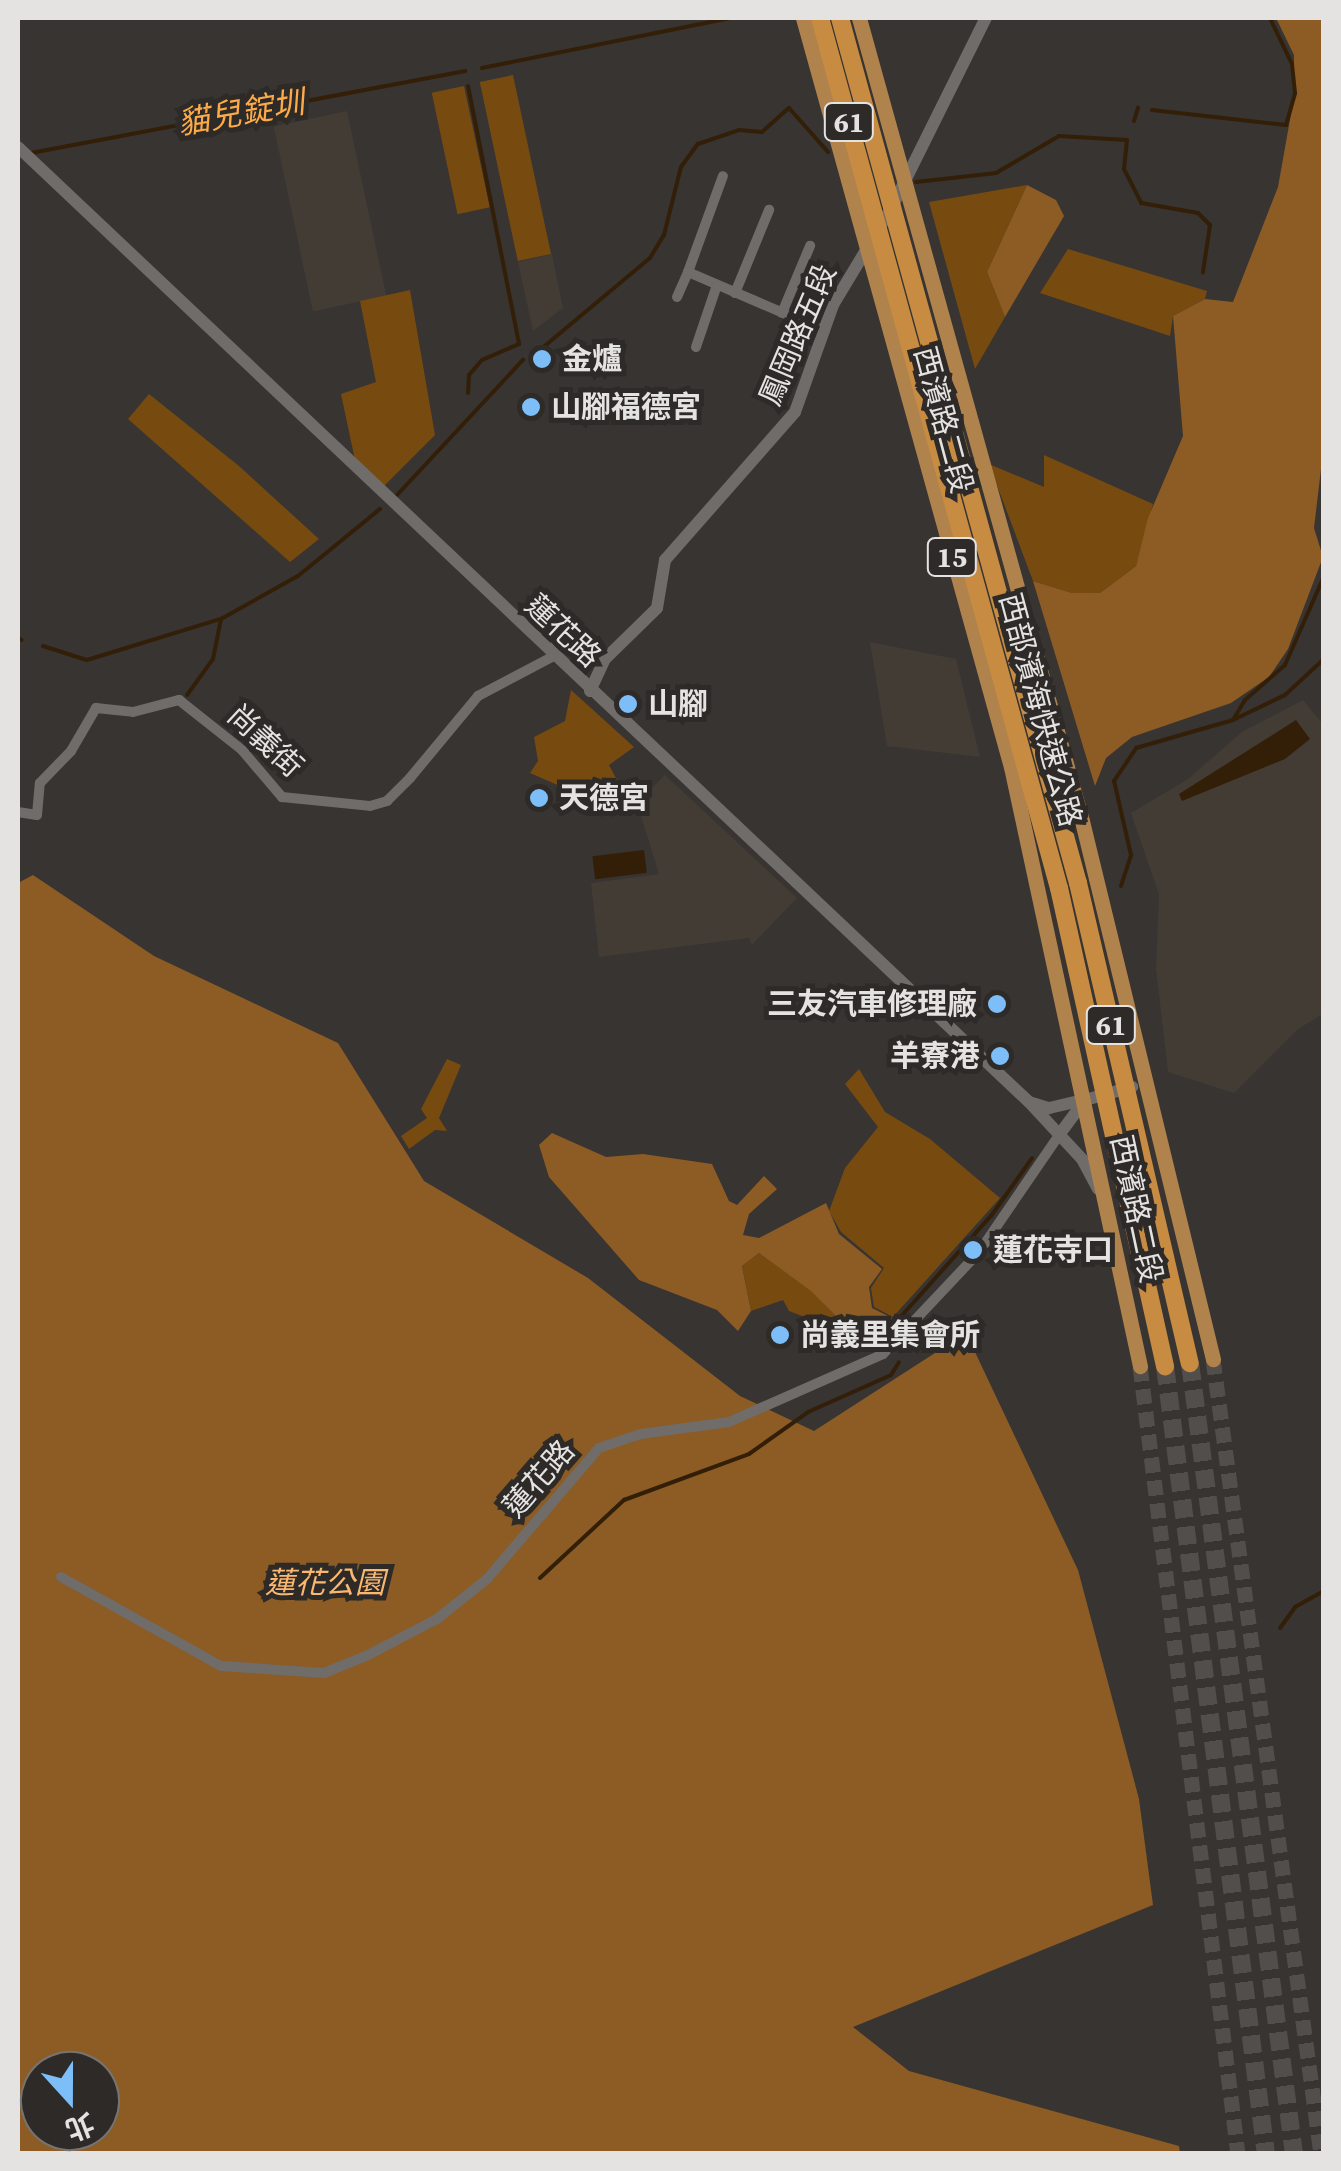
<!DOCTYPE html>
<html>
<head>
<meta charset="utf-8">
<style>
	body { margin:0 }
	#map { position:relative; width:1341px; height:2171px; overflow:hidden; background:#373432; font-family:"Source Serif 4","Noto Sans TC",serif }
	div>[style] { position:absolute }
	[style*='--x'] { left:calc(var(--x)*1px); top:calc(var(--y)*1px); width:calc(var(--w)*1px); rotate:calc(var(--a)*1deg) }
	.built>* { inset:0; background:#433c34; transform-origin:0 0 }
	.green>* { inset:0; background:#774a10; transform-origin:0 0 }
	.forest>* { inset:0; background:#8c5c24 }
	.water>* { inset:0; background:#331f08; transform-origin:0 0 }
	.stream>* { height:4px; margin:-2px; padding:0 2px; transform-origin:2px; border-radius:2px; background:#331f08 }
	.primary-tunnel>* { height:15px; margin-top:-7.5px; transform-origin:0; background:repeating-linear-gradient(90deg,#514e4c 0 15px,transparent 0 23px) }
	.trunk-tunnel>* { height:18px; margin-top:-9px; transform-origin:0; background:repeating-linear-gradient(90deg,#514e4c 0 18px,transparent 0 27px) }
	.minor>* { height:10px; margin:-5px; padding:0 5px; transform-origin:5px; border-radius:5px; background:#6f6c69 }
	.tertiary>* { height:12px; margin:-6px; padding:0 6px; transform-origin:6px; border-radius:6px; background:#6f6c69 }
	.primary>* { height:15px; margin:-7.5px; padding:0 7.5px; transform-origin:7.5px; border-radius:7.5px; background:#b1834c }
	.trunk>* { height:18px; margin:-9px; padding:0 9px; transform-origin:9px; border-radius:9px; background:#c78b42 }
	.dots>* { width:28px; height:28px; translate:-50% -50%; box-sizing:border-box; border:5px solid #2d2a28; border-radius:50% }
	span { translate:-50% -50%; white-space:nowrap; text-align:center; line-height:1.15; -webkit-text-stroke:10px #2d2a28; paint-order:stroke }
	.shield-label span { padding:2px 8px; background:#2d2a28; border:2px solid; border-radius:8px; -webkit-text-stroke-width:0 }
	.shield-label { font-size:28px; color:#e4e3e1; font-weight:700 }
	.street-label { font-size:30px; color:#e4e3e1 }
	.poi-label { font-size:30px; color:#e4e3e1; font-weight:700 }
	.left { translate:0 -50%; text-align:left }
	.right { translate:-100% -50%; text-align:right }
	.park-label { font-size:30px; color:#fab76f; font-style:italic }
	.water-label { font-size:32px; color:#fdaa47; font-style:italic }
	.frame { position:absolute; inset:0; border:20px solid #e4e3e1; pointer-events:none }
	.north { position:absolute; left:20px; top:2051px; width:100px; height:100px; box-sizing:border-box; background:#2d2a28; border:2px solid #767472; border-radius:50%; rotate:159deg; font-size:28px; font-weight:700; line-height:40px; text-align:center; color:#e4e3e1 }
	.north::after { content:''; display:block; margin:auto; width:35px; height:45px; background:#7dbef9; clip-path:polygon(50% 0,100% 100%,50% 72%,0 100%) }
</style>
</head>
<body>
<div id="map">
	<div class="built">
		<i style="left:347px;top:111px;width:189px;height:75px;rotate:78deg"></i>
		<i style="clip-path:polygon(552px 254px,563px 308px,533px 331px,518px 262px)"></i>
		<i style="clip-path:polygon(870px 642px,956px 659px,980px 757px,887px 746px)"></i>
		<i style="clip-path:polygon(1303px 700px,1323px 724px,1323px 1014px,1298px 1029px,1234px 1093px,1168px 1072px,1156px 969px,1159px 894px,1131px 813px,1188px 779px,1242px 732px)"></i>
		<i style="clip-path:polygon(665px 775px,797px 898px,752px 945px,749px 938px,599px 957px,591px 883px,659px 874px,637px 803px)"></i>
	</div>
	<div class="green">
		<i style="left:513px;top:75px;width:183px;height:34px;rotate:78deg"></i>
		<i style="left:464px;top:86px;width:124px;height:33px;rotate:78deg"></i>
		<i style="clip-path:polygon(1027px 185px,987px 272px,1005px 317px,975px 369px,929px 202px)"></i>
		<i style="clip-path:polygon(1068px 249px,1207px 291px,1205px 299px,1173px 316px,1170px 336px,1040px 293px)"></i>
		<i style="clip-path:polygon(410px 290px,435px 435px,383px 487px,355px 460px,341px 394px,376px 382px,360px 301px)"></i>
		<i style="clip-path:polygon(149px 394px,239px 466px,319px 539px,290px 562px,128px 419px)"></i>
		<i style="clip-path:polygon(1044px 455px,1153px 504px,1136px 566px,1100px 593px,1072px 593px,1033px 581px,989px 464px,1044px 487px)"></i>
		<i style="clip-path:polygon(571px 690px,634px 747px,609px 765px,627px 799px,558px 803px,562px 787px,530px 773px,538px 761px,534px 737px,565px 721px)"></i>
		<i style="clip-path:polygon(447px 1059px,461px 1065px,439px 1118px,447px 1131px,435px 1130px,409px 1149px,401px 1136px,427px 1118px,421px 1109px)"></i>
		<i style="clip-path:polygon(859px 1069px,885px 1112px,930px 1139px,1000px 1198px,893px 1317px,874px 1307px,871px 1288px,884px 1268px,841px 1232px,829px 1211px,845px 1168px,878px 1127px,845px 1084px)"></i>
		<i style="clip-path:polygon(759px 1253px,812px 1291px,838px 1318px,841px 1331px,789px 1311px,783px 1300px,751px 1311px,742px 1266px)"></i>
	</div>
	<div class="forest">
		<i style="clip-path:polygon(1276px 18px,1323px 18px,1324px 444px,1314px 528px,1323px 557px,1288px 649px,1269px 677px,1231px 703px,1132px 737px,1106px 758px,1095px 786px,1033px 581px,1072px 593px,1100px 593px,1136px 566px,1148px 518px,1183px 436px,1173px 316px,1205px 299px,1233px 302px,1278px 187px,1294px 97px,1294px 55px)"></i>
		<i style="clip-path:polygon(1027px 185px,1056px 200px,1064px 216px,1005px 317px,987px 272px)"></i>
		<i style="clip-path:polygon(evenodd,33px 875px,154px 956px,338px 1043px,424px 1181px,588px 1278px,740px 1396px,814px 1431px,966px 1333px,1078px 1570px,1139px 1799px,1153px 1905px,853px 2027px,909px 2071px,1179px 2146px,1180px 2153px,18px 2154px,18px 883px,33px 875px,40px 2071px,100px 2071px,100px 2131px,40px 2131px,40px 2071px)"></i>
		<i style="clip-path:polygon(552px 1133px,606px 1157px,643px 1154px,712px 1164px,729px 1201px,737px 1205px,764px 1176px,777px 1189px,749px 1214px,743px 1235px,759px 1238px,826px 1203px,839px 1234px,882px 1269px,869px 1287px,872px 1308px,892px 1318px,879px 1340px,858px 1347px,843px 1337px,838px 1318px,811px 1291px,759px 1253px,742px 1266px,751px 1311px,738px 1331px,717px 1310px,639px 1280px,549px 1177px,539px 1145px)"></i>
	</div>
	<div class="water">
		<i style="clip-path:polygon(1296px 720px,1310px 739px,1285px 759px,1182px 801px,1179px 794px)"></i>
		<i style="left:644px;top:850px;width:23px;height:52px;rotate:83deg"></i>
	</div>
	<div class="stream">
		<i style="--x:482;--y:68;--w:252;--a:-11.4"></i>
		<i style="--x:468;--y:86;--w:263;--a:78.8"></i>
		<i style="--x:519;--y:344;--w:40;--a:156.6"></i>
		<i style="--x:482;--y:360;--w:20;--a:131"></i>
		<i style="--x:469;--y:375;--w:18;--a:93"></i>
		<i style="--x:1152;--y:110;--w:135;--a:6.4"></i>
		<i style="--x:1286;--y:125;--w:33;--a:-74"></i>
		<i style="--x:1295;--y:93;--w:29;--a:-96"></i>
		<i style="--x:1292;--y:64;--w:51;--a:-115.6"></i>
		<i style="--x:1134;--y:121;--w:14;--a:-73"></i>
		<i style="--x:31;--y:153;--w:442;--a:-10.7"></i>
		<i style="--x:916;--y:182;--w:81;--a:-6.4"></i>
		<i style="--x:996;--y:173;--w:73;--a:-30.4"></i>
		<i style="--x:1059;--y:136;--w:68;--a:3.4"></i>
		<i style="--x:1127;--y:140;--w:29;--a:96"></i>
		<i style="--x:1124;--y:169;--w:38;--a:63"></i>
		<i style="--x:1141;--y:203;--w:58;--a:10"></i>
		<i style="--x:1198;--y:213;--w:17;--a:45"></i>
		<i style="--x:1210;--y:225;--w:48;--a:98.5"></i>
		<i style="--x:541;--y:349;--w:142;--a:-39.9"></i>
		<i style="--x:650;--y:258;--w:27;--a:-59"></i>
		<i style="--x:664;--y:235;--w:70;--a:-76"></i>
		<i style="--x:681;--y:167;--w:29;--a:-54"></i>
		<i style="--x:698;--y:144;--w:43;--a:-18.9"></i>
		<i style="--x:739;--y:130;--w:23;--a:5"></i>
		<i style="--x:762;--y:132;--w:36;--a:-42"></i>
		<i style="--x:789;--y:108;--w:59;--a:48.4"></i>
		<i style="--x:397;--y:495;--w:185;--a:-47"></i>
		<i style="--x:18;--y:638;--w:4;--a:27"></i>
		<i style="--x:43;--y:646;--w:46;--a:17.7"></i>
		<i style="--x:87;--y:660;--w:139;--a:-17.1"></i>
		<i style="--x:187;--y:695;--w:44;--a:-54.2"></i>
		<i style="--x:213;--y:659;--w:41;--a:-78.7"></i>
		<i style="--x:221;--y:619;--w:88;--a:-29.2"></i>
		<i style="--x:298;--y:576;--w:106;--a:-39.3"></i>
		<i style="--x:1233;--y:720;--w:23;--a:-59"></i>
		<i style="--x:1245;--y:700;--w:53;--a:-41.2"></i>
		<i style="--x:1285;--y:665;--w:97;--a:-66.3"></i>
		<i style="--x:1121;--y:886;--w:33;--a:-72"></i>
		<i style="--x:1131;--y:855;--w:76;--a:-102.9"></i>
		<i style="--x:1114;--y:781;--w:40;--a:-56"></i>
		<i style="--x:1136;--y:748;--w:101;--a:-16.1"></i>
		<i style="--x:1233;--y:720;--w:58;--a:-25.7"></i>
		<i style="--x:1285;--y:695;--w:53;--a:-42.7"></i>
		<i style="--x:888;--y:1331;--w:154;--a:-48.2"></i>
		<i style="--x:991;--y:1216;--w:71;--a:-54.7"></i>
		<i style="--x:540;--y:1578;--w:115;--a:-42.9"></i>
		<i style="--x:624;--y:1500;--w:133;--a:-20.2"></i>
		<i style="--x:749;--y:1454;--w:72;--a:-35.4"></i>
		<i style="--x:808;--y:1412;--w:91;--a:-24"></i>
		<i style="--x:891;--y:1375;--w:15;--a:-58"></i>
		<i style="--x:1280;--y:1628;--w:26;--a:-54"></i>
		<i style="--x:1295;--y:1607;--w:33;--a:-29"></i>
	</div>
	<div class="primary-tunnel">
		<i style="--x:1213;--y:1359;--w:802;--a:82.26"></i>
		<i style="--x:1140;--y:1366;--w:794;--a:82.91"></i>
	</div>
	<div class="trunk-tunnel">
		<i style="--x:1190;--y:1363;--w:798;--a:82.51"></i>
		<i style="--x:1165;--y:1366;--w:794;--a:82.7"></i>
	</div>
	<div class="minor">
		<i style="--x:688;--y:272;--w:102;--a:-70"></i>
		<i style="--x:735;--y:293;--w:90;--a:-67.7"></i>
		<i style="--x:677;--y:297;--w:27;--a:-66"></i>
		<i style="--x:688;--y:272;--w:149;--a:23.3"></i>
		<i style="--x:782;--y:313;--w:73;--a:-67.3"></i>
		<i style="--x:696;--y:347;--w:65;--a:-71.3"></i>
		<i style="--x:18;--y:812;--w:19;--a:9"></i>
		<i style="--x:37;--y:815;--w:32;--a:-85"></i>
		<i style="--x:40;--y:783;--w:45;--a:-45.9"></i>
		<i style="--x:71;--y:751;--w:50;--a:-59.8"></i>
		<i style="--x:96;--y:708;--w:37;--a:6"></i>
		<i style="--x:133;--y:712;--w:48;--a:-14.6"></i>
		<i style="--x:179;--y:700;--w:80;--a:38.4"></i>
		<i style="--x:242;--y:750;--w:62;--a:49.6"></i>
		<i style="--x:282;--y:797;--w:88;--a:5.8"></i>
		<i style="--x:370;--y:806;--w:18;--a:-16"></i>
		<i style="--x:387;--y:801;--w:33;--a:-45"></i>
		<i style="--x:410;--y:778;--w:107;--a:-50.3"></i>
		<i style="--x:478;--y:696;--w:86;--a:-27.8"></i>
		<i style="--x:61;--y:1577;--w:183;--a:29.1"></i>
		<i style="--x:221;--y:1666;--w:103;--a:3.9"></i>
		<i style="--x:324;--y:1673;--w:48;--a:-22.2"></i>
		<i style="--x:368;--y:1655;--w:78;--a:-27.6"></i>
		<i style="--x:437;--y:1619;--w:64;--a:-38.7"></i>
		<i style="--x:487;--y:1579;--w:172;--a:-49.5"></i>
		<i style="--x:599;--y:1448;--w:44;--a:-18.4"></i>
		<i style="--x:641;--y:1434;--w:89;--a:-7.8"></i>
		<i style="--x:729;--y:1422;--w:168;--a:-23.8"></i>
		<i style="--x:883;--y:1354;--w:140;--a:-46.7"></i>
		<i style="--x:979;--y:1252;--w:142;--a:-55.6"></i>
	</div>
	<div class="tertiary">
		<i style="--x:18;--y:147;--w:1391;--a:43.37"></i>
		<i style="--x:1029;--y:1102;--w:78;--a:47.1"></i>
		<i style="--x:1082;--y:1159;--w:34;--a:62"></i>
		<i style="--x:590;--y:691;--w:35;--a:-65"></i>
		<i style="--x:605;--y:659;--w:73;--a:-44.4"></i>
		<i style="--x:657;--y:608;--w:49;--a:-80.5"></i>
		<i style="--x:665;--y:560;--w:197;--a:-48.7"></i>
		<i style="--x:795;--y:412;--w:114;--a:-70.4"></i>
		<i style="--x:833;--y:305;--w:114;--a:-59"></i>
		<i style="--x:892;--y:207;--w:211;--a:-63.6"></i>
		<i style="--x:1029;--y:1102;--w:21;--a:17"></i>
		<i style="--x:1049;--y:1108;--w:37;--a:-13"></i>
		<i style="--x:1059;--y:1135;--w:44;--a:-53.4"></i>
		<i style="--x:1085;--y:1100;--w:49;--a:-15.5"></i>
	</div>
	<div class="primary">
		<i style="--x:803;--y:18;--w:777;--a:74.48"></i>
		<i style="--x:1011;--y:767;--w:613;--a:77.85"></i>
		<i style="--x:859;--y:18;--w:833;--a:74.48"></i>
		<i style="--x:1082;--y:821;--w:554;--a:76.32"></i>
	</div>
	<div class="trunk">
		<i style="--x:820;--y:18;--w:902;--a:74.64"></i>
		<i style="--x:1059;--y:888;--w:490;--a:77.5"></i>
		<i style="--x:840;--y:18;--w:897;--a:74.62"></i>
		<i style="--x:1078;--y:883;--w:493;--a:76.9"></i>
	</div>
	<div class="dots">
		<i style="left:542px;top:359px;background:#7dbef9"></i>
		<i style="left:531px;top:407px;background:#7dbef9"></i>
		<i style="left:628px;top:704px;background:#7dbef9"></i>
		<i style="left:539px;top:798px;background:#7dbef9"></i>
		<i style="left:997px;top:1004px;background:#7dbef9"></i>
		<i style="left:1000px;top:1056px;background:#7dbef9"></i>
		<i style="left:973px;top:1250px;background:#7dbef9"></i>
		<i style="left:780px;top:1335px;background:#7dbef9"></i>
	</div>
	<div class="shield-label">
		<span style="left:849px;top:122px">61</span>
		<span style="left:952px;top:557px">15</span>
		<span style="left:1111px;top:1025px">61</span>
	</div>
	<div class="street-label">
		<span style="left:798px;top:335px;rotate:-67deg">鳳岡路五段</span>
		<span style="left:943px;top:420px;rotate:75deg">西濱路二段</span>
		<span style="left:563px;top:631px;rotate:43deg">蓮花路</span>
		<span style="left:1040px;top:710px;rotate:75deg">西部濱海快速公路</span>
		<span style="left:265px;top:741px;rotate:43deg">尚義街</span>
		<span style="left:1136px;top:1209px;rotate:78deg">西濱路二段</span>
		<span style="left:539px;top:1479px;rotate:-49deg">蓮花路</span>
	</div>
	<div class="poi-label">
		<span class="left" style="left:562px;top:359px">金爐</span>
		<span class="left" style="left:551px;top:407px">山腳福德宮</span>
		<span class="left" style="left:648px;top:704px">山腳</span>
		<span class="left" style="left:559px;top:798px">天德宮</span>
		<span class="right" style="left:977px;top:1004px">三友汽車修理廠</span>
		<span class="right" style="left:980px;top:1056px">羊寮港</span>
		<span class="left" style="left:993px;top:1250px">蓮花寺口</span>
		<span class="left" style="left:800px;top:1335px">尚義里集會所</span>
	</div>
	<div class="park-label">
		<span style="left:325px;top:1583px">蓮花公園</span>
	</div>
	<div class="water-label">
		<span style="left:241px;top:113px;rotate:-10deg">貓兒錠圳</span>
	</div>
	<div class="frame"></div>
	<div class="north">北</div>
</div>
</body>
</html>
